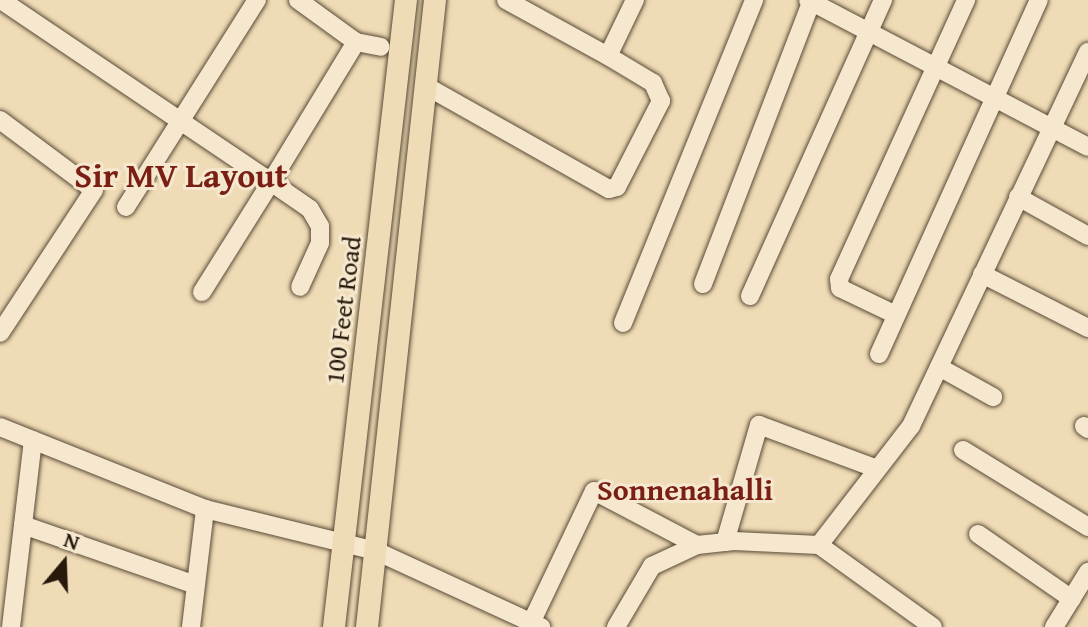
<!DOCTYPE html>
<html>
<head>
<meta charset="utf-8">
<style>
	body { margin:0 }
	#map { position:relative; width:1088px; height:627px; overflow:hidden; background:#efdbb5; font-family:"Gentium Book Plus",serif }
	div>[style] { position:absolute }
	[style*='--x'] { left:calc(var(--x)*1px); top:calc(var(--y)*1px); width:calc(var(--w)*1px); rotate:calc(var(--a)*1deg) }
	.roads { filter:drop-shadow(0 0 2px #594a36) drop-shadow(0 0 2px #594a36) }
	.minor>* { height:18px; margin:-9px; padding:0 9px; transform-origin:9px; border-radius:9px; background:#f5e8cf }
	.major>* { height:22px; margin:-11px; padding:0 11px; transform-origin:11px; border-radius:11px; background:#efdbb5 }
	span { translate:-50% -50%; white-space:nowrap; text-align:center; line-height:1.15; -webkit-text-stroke:6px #f5e8cf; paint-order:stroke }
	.street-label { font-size:26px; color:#271a0b }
	.quarter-label { font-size:30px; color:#7a1f14; font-weight:700 }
	.district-label { font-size:34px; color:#7a1f14; font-weight:700 }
	.north { position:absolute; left:24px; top:523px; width:80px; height:80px; -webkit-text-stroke:6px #f5e8cf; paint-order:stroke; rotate:19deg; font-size:22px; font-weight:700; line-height:32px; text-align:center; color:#271a0b }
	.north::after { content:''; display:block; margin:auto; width:28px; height:36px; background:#271a0b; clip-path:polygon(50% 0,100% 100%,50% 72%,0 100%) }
</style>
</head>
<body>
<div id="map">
	<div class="roads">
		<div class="minor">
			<i style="--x:1;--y:0;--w:326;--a:34"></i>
			<i style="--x:271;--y:182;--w:130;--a:122.1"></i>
			<i style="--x:298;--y:0;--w:72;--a:35.9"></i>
			<i style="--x:356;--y:42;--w:164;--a:121.3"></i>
			<i style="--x:271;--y:182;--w:47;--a:34.7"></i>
			<i style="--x:310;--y:209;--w:20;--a:60"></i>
			<i style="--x:320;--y:226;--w:17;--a:90"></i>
			<i style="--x:320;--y:243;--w:48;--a:114.4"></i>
			<i style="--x:506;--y:0;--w:116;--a:28.8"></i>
			<i style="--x:608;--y:56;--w:62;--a:-64.3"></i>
			<i style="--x:808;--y:0;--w:316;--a:27.7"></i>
			<i style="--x:356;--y:42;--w:25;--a:11"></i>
			<i style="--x:426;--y:86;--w:210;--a:29.4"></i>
			<i style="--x:609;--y:189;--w:8;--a:-14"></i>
			<i style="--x:617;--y:187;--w:97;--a:-62.9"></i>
			<i style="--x:661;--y:101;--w:20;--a:-114"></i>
			<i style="--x:653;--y:83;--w:52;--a:-149"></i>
			<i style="--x:0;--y:120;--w:117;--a:36.7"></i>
			<i style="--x:94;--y:190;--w:171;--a:123.3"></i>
			<i style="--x:1018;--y:197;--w:80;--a:29.1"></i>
			<i style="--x:126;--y:207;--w:245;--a:-57.7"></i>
			<i style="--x:982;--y:274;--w:119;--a:27"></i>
			<i style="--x:703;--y:284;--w:304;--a:-69"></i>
			<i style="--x:750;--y:296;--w:325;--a:-65.8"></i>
			<i style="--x:896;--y:315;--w:62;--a:-154.3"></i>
			<i style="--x:840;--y:288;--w:9;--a:-96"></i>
			<i style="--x:839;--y:279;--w:307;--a:-65.5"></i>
			<i style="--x:623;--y:323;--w:349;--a:-67.9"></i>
			<i style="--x:879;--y:354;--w:388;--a:-65.7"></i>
			<i style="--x:939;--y:367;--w:62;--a:29.1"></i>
			<i style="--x:1084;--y:426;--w:5;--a:37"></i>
			<i style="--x:0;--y:427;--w:221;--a:21.8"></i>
			<i style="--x:205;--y:509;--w:176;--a:13.8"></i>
			<i style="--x:376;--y:551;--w:182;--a:24.7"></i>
			<i style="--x:963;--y:450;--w:147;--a:31.6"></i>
			<i style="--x:23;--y:525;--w:182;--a:19.2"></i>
			<i style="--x:978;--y:534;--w:114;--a:34.7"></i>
			<i style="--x:725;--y:542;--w:122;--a:-73.8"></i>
			<i style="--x:759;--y:425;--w:126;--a:20.4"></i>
			<i style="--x:819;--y:545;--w:150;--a:-52.3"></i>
			<i style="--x:911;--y:426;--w:414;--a:-64.7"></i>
			<i style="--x:531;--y:623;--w:146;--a:-64.5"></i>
			<i style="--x:594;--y:491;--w:116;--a:27.7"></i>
			<i style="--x:11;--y:627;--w:188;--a:-83.3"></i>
			<i style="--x:191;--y:627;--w:119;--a:-83.2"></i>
			<i style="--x:616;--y:627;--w:71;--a:-59.5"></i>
			<i style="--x:652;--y:566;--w:50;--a:-25"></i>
			<i style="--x:697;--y:545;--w:37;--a:-6"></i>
			<i style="--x:734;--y:541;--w:85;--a:2.7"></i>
			<i style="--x:819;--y:545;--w:140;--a:35.7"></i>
			<i style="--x:1054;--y:627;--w:65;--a:-58.3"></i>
		</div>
		<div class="major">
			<i style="--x:334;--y:627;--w:631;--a:-83.45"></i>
			<i style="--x:367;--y:627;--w:631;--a:-83.81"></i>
		</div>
	</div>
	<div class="street-label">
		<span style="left:343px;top:310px;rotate:-83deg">100 Feet Road</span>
	</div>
	<div class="quarter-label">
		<span style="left:685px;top:489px">Sonnenahalli</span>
	</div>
	<div class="district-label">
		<span style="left:181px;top:175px">Sir MV Layout</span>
	</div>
	<div class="north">N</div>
</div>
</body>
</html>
